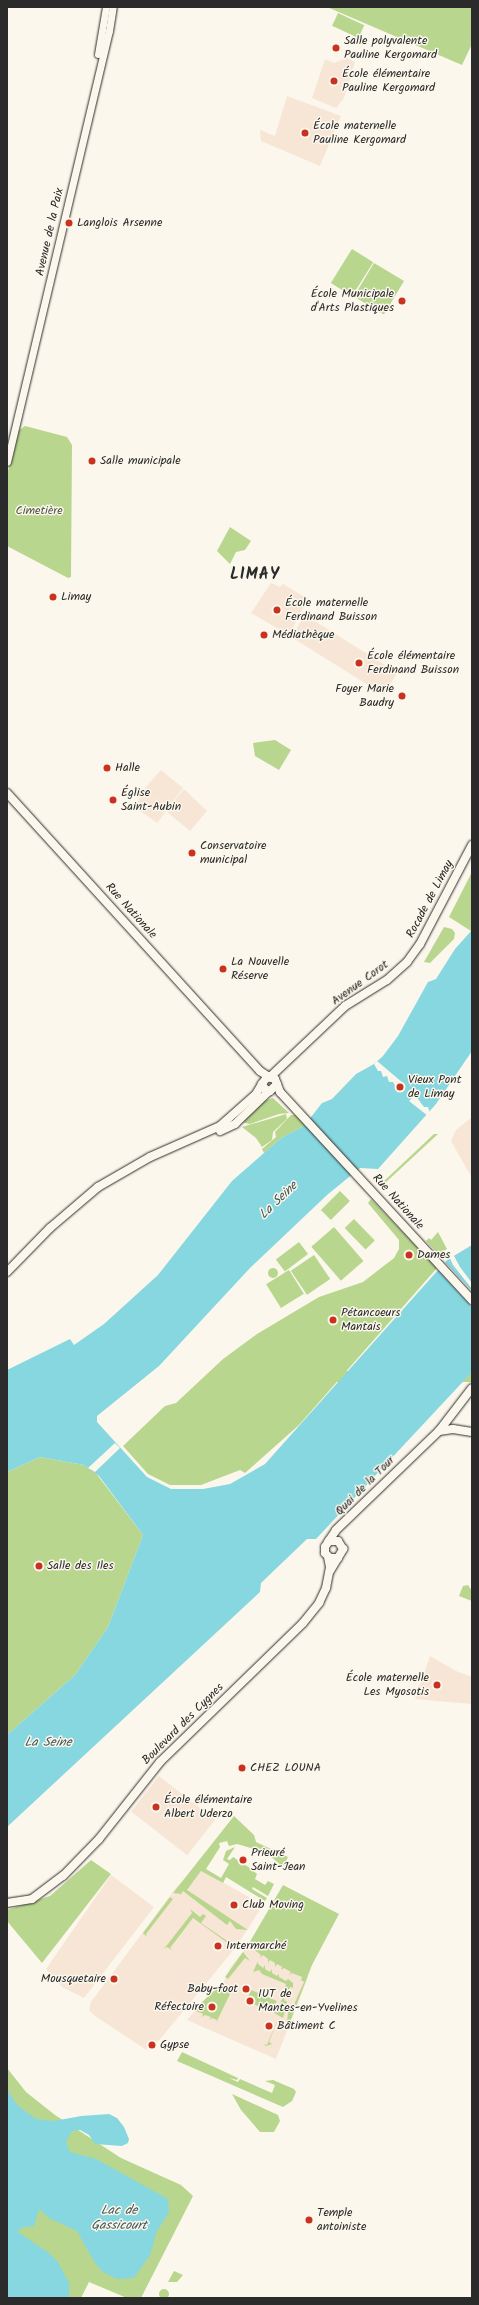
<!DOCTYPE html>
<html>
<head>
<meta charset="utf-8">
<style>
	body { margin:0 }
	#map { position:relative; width:479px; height:2305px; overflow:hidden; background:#fbf7ec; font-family:Kalam,sans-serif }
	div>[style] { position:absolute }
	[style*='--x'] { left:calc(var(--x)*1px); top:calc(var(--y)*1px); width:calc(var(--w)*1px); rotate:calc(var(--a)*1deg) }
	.built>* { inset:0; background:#f7e6d5; transform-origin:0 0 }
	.green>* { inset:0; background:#b9d68e; transform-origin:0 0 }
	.round { border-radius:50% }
	.water>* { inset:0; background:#86d7df }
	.pier>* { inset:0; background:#fbf7ec }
	.roads { filter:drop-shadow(0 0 1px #2b2b2b) drop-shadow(0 0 1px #2b2b2b) }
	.tertiary>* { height:7px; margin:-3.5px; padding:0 3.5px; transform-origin:3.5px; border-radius:3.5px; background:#fbf7ec }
	.secondary>* { height:8px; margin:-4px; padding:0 4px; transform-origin:4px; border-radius:4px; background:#fbf7ec }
	.dots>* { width:11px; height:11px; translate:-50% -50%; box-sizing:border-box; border:2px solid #fbf7ec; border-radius:50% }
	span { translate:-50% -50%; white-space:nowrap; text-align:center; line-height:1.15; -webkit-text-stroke:3px #fbf7ec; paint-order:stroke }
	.poi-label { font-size:12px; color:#2b2b2b }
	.left { translate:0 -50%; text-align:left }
	.right { translate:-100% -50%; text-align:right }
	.street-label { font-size:12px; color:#2b2b2b }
	.park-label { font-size:12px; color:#4e5644 }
	.water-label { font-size:13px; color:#425658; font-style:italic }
	.district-label { font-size:16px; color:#2b2b2b; font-weight:700; letter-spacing:1px }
	.frame { position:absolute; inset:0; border:8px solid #2b2b2b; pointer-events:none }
</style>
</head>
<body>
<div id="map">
	<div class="built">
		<i style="clip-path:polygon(347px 58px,355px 62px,344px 98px,336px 108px,312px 98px,325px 59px,334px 63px)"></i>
		<i style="clip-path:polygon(287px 96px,341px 116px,320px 166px,261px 141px,260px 130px,275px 136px)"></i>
		<i style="clip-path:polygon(271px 583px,280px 587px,283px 584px,308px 599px,289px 635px,251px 613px)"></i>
		<i style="left:305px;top:615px;width:109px;height:26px;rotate:32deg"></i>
		<i style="clip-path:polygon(161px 770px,183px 788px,166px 811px,184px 789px,207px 811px,190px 831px,166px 811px,157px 823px,135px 807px,146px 787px)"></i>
		<i style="clip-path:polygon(472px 1117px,472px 1178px,451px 1141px,456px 1130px)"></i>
		<i style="clip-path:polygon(430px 1656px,456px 1671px,472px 1677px,472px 1704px,415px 1699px)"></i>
		<i style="left:159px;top:1776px;width:71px;height:45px;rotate:38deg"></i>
		<i style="clip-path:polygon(201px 1870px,263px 1905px,236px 1947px,156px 2044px,151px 2048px,145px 2049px,95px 2016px,89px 2010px,91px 2002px,178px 1885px,187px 1890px)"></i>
		<i style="clip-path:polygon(111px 1875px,154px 1907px,84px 1998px,62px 1987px,46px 1969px)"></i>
		<i style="clip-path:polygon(248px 1945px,308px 1977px,276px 2059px,187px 2020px,210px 1993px,221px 1987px,231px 1967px)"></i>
	</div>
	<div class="green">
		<i style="clip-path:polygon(327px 7px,472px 7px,472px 44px,462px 65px)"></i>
		<i style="left:338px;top:13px;width:29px;height:14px;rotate:25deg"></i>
		<i style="left:352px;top:249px;width:25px;height:40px;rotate:32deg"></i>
		<i style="left:374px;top:263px;width:35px;height:39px;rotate:31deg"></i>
		<i style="clip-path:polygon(25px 426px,67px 437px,72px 445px,71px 577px,68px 578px,7px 546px,7px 475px,18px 431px)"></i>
		<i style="clip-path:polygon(230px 527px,251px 541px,245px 550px,236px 552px,230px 564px,217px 551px)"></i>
		<i style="clip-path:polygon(275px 740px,291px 750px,279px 770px,255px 756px,253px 743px)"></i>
		<i style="clip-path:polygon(472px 872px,472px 930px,471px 931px,449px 917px)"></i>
		<i style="clip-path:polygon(444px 927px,452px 929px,455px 933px,454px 939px,430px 963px,424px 962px)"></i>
		<i style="clip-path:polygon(273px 1098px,289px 1113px,279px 1114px,250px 1124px,241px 1122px,264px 1101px)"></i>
		<i style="clip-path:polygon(286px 1114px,287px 1119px,273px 1132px,272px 1140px,262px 1147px,256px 1138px,242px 1127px)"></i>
		<i style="clip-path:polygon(291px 1115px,295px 1115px,306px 1125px,281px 1138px,264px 1153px,262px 1149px,276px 1137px,275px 1132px)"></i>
		<i style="clip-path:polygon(434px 1134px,438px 1134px,384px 1184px,383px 1182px)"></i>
		<i style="left:340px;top:1191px;width:14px;height:27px;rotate:45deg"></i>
		<i style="clip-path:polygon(371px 1199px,437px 1268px,299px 1425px,245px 1473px,240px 1470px,201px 1485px,170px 1485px,148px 1474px,123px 1446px,165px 1406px,176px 1403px,223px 1359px,257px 1334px,319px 1297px,363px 1282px,394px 1258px,399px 1249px,399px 1240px,368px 1203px)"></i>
		<i style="left:354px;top:1219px;width:30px;height:13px;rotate:46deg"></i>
		<i style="left:334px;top:1227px;width:45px;height:30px;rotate:49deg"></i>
		<i style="clip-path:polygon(438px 1232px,447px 1249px,438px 1254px,426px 1241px,429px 1238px,431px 1240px)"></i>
		<i style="left:299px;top:1242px;width:15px;height:29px;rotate:53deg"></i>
		<i style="left:314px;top:1255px;width:29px;height:28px;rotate:56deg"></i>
		<i class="round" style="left:268px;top:1268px;width:10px;height:10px"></i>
		<i style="left:289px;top:1270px;width:28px;height:27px;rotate:58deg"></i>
		<i style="left:472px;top:1371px;width:11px;height:209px;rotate:90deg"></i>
		<i style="clip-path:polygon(40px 1457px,84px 1465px,95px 1472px,143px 1535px,108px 1627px,75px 1675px,7px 1735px,7px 1472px)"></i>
		<i style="clip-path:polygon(468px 1585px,472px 1591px,472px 1601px,459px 1596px,463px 1586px)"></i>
		<i style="clip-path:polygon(234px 1816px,254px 1835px,256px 1842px,288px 1857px,283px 1867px,270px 1856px,258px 1850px,237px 1844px,229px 1846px,227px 1841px,219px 1843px,220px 1847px,206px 1869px,221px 1878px,229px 1864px,223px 1860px,226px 1851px,235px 1847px,227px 1859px,230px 1860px,233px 1857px,250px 1868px,257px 1874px,255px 1879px,265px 1885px,268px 1881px,274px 1884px,268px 1896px,253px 1887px,252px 1889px,267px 1898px,265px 1901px,226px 1877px,223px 1883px,201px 1871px,187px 1890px,248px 1930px,236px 1929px,230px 1921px,227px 1925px,183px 1891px,181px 1894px,173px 1893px)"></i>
		<i style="clip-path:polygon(91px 1860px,111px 1874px,42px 1963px,7px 1921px,7px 1910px,50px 1896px)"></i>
		<i style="clip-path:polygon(283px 1885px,339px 1914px,312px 1965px,290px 2022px,287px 2021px,289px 2006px,293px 2007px,304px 1982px,301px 1980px,302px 1977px,292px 1973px,289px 1975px,291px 1972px,284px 1968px,281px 1970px,282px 1967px,277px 1964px,275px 1967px,275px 1963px,270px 1960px,268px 1963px,268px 1959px,263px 1955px,260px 1958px,261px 1955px,248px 1945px)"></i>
		<i style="clip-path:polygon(170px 1897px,173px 1899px,146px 1934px,147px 1937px,143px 1933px)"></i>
		<i style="clip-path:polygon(190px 1909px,200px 1917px,203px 1914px,206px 1916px,201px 1923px,236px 1947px,232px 1947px,228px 1951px,229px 1944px,193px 1918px,170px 1948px,173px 1951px,167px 1947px,164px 1949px,192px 1913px)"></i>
		<i style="clip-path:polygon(243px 1952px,250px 1961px,245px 1958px,228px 1979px,225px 1977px)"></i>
		<i style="clip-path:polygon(258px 1961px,258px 1964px,263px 1968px,265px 1965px,265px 1969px,270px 1972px,272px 1969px,272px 1973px,277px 1976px,279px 1974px,279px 1977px,286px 1981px,288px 1979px,293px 1983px,293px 1988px,290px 1987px,284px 2000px,287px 2002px,283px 2018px,274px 2013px,286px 1993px,284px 1990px,286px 1984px,262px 1974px,259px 1970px,253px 1972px)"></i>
		<i style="clip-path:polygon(219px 1986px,231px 1992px,216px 2023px,217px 2020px,212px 2018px,209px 2020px,211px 2017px,205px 2015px,202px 2017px,203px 2014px,194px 2010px)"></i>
		<i style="left:251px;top:1990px;width:28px;height:12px;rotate:23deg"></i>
		<i style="clip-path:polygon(279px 2016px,269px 2042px,272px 2044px,266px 2046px,263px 2044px,267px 2045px)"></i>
		<i style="clip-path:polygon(182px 2052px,238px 2078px,237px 2080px,229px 2078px,238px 2082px,240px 2079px,272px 2093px,275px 2085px,265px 2081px,273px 2080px,294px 2089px,296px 2092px,292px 2101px,283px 2107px,177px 2061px)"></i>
		<i style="clip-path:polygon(7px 2068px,26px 2092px,55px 2115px,121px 2158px,181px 2185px,193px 2196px,141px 2298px,127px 2298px,89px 2282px,81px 2298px,7px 2298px)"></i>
		<i style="clip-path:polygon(232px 2094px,278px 2115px,280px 2121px,274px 2132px,260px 2132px,241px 2110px)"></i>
		<i style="clip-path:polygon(174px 2271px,183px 2275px,177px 2282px,168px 2282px)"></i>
		<i class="round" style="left:159px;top:2289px;width:10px;height:10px"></i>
	</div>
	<div class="water">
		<i style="clip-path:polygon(472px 930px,472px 1051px,436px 1104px,378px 1169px,360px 1168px,327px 1195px,250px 1268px,159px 1366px,97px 1416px,97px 1422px,147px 1477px,171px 1489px,203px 1489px,230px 1484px,265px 1464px,447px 1260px,472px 1245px,472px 1372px,316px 1539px,307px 1539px,261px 1583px,260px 1592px,7px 1827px,7px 1735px,75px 1675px,108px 1627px,143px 1535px,99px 1476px,84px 1465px,40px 1457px,7px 1472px,7px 1370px,70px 1339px,74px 1345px,104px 1324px,158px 1275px,232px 1181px,281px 1138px,304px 1126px,322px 1103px,332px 1099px,356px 1074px,374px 1064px,383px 1056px,398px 1036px,428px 982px,436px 979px,455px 949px)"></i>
		<i style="clip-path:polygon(7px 2089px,17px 2105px,36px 2119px,54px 2121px,81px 2116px,109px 2114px,117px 2118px,124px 2127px,129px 2139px,128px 2143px,122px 2146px,95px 2144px,89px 2135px,80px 2130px,72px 2131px,66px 2142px,70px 2152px,96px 2159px,168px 2199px,169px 2212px,157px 2231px,150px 2255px,134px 2278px,117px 2279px,103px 2272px,95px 2263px,77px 2231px,49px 2218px,39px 2209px,34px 2226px,21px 2228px,18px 2232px,49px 2253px,58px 2262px,69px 2283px,69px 2298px,7px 2298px)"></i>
	</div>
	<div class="pier">
		<i style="clip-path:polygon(377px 1061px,403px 1083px,400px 1089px,397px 1089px,393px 1082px,389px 1082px,387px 1076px,383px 1077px,381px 1071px,378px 1071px,374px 1064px)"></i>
		<i style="clip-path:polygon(415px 1095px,424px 1107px,428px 1107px,430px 1113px,428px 1116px,409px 1101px)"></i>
		<i style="clip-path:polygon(453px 1254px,460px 1267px,472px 1283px,472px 1289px,453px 1265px,449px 1256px)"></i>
		<i style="clip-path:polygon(443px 1260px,472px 1291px,472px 1307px,437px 1269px)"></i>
		<i style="clip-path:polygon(115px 1443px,120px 1448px,95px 1472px,88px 1468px)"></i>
	</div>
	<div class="roads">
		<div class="tertiary">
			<i style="--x:98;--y:54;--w:48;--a:-80.3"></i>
			<i style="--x:7;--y:462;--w:443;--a:-76.7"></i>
			<i style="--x:109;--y:31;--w:24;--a:-81"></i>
		</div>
		<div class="secondary">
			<i style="--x:7;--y:793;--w:376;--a:47.7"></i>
			<i style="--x:260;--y:1071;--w:11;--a:34"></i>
			<i style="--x:270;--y:1077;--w:103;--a:-43.4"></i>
			<i style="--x:345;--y:1006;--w:49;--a:-31.8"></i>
			<i style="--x:387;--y:980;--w:27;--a:-42"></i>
			<i style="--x:407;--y:962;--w:22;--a:-54"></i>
			<i style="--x:420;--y:944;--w:112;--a:-62.3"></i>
			<i style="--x:277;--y:1084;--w:10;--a:135"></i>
			<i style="--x:270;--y:1091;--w:5;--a:-158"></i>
			<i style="--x:265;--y:1089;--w:6;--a:-121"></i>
			<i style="--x:262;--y:1084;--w:9;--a:-54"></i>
			<i style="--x:267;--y:1077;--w:8;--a:14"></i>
			<i style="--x:275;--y:1079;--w:14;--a:69"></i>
			<i style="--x:280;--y:1092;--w:283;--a:47.3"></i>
			<i style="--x:220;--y:1131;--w:17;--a:-25"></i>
			<i style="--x:235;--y:1124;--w:47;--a:-44.1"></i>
			<i style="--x:7;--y:1272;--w:62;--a:-45.7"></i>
			<i style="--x:50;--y:1228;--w:63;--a:-40.5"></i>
			<i style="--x:98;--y:1187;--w:60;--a:-30"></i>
			<i style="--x:150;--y:1157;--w:77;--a:-23.9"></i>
			<i style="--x:220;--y:1126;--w:48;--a:-41.6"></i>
			<i style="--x:256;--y:1094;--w:12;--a:-59"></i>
			<i style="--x:439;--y:1431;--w:14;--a:-8"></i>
			<i style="--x:453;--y:1429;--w:19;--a:9"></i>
			<i style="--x:328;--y:1542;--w:14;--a:-56"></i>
			<i style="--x:336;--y:1530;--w:143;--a:-43.9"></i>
			<i style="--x:439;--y:1431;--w:54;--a:-52.5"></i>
			<i style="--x:330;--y:1571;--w:26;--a:-59"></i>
			<i style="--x:343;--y:1549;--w:9;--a:-122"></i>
			<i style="--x:338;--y:1541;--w:9;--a:180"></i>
			<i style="--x:329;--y:1541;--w:7;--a:124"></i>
			<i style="--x:325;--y:1547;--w:6;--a:90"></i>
			<i style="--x:325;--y:1553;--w:7;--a:45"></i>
			<i style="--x:330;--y:1558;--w:8;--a:0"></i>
			<i style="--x:7;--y:1903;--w:25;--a:-9"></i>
			<i style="--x:32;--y:1899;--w:39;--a:-37"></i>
			<i style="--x:63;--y:1876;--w:52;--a:-45.8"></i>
			<i style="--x:99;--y:1839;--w:98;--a:-51.6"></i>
			<i style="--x:160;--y:1762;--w:199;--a:-44.2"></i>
			<i style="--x:303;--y:1623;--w:26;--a:-51"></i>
			<i style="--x:319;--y:1603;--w:17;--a:-65"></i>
			<i style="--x:326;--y:1588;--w:21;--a:-79"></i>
			<i style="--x:330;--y:1567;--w:10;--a:-101"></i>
		</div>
	</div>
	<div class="dots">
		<i style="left:336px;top:48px;background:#c8321e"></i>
		<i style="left:334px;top:81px;background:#c8321e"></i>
		<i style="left:305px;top:133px;background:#c8321e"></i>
		<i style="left:69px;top:223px;background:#c8321e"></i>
		<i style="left:402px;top:301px;background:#c8321e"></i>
		<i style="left:92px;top:461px;background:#c8321e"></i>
		<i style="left:53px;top:597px;background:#c8321e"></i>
		<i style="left:277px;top:610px;background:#c8321e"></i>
		<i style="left:264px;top:635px;background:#c8321e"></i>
		<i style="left:359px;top:663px;background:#c8321e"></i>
		<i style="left:402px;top:696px;background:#c8321e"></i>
		<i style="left:107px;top:768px;background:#c8321e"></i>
		<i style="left:113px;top:800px;background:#c8321e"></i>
		<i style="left:192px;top:853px;background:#c8321e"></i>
		<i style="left:223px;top:969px;background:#c8321e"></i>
		<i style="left:400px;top:1087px;background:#c8321e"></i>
		<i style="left:409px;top:1255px;background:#c8321e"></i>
		<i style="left:333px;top:1320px;background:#c8321e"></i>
		<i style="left:39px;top:1566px;background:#c8321e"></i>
		<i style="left:437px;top:1685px;background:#c8321e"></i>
		<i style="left:242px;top:1768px;background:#c8321e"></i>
		<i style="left:156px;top:1807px;background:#c8321e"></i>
		<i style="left:243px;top:1860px;background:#c8321e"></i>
		<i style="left:234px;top:1905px;background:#c8321e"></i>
		<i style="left:218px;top:1946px;background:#c8321e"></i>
		<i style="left:114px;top:1979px;background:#c8321e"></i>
		<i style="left:246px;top:1989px;background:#c8321e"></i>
		<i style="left:250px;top:2001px;background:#c8321e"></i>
		<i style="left:212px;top:2007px;background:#c8321e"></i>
		<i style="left:269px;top:2026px;background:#c8321e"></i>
		<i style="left:152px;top:2045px;background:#c8321e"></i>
		<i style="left:309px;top:2220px;background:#c8321e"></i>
	</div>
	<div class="poi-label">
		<span class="left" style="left:344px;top:48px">Salle polyvalente<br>Pauline Kergomard</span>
		<span class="left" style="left:342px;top:81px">École élémentaire<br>Pauline Kergomard</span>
		<span class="left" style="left:313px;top:133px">École maternelle<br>Pauline Kergomard</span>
		<span class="left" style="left:77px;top:223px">Langlois Arsenne</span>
		<span class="right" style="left:394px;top:301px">École Municipale<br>d'Arts Plastiques</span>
		<span class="left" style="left:100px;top:461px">Salle municipale</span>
		<span class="left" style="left:61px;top:597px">Limay</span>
		<span class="left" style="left:285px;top:610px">École maternelle<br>Ferdinand Buisson</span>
		<span class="left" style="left:272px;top:635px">Médiathèque</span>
		<span class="left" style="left:367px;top:663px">École élémentaire<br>Ferdinand Buisson</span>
		<span class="right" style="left:394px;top:696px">Foyer Marie<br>Baudry</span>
		<span class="left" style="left:115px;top:768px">Halle</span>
		<span class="left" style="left:121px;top:800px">Église<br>Saint-Aubin</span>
		<span class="left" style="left:200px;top:853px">Conservatoire<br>municipal</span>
		<span class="left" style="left:231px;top:969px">La Nouvelle<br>Réserve</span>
		<span class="left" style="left:408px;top:1087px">Vieux Pont<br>de Limay</span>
		<span class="left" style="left:417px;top:1255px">Dames</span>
		<span class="left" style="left:341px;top:1320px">Pétancoeurs<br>Mantais</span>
		<span class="left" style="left:47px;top:1566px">Salle des Iles</span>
		<span class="right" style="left:429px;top:1685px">École maternelle<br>Les Myosotis</span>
		<span class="left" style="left:250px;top:1768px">CHEZ LOUNA</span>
		<span class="left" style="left:164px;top:1807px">École élémentaire<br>Albert Uderzo</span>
		<span class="left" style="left:251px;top:1860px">Prieuré<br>Saint-Jean</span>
		<span class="left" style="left:242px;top:1905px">Club Moving</span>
		<span class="left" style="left:226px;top:1946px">Intermarché</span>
		<span class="right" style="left:106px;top:1979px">Mousquetaire</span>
		<span class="right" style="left:238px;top:1989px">Baby-foot</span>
		<span class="left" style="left:258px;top:2001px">IUT de<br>Mantes-en-Yvelines</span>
		<span class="right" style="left:204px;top:2007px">Réfectoire</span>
		<span class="left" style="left:277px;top:2026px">Bâtiment C</span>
		<span class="left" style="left:160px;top:2045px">Gypse</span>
		<span class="left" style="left:317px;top:2220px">Temple<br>antoiniste</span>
	</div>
	<div class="street-label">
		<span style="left:50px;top:232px;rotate:-77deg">Avenue de la Paix</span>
		<span style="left:430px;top:899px;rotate:-62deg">Rocade de Limay</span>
		<span style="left:131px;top:911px;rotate:48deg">Rue Nationale</span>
		<span style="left:360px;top:983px;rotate:-36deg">Avenue Corot</span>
		<span style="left:398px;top:1202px;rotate:48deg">Rue Nationale</span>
		<span style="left:365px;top:1486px;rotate:-45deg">Quai de la Tour</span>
		<span style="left:183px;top:1724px;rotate:-45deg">Boulevard des Cygnes</span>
	</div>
	<div class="park-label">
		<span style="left:39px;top:511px">Cimetière</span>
	</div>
	<div class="water-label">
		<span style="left:279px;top:1201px;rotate:-44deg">La Seine</span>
		<span style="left:48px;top:1743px">La Seine</span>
		<span style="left:119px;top:2219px">Lac de<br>Gassicourt</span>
	</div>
	<div class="district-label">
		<span style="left:255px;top:575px">LIMAY</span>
	</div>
	<div class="frame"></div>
</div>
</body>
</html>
